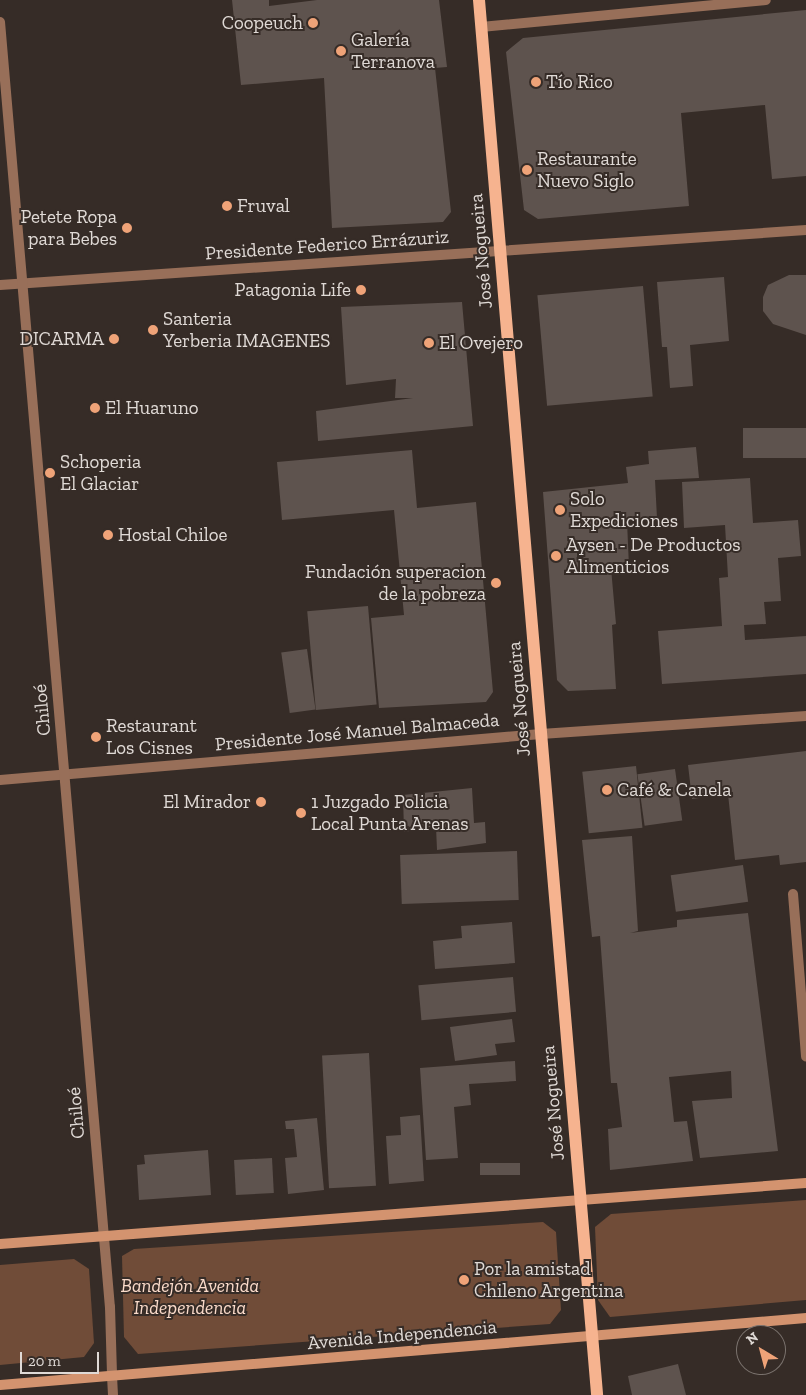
<!DOCTYPE html>
<html>
<head>
<meta charset="utf-8">
<style>
	body { margin:0 }
	#map { position:relative; width:806px; height:1395px; overflow:hidden; background:#362c27; font-family:"Zilla Slab",serif }
	div>[style] { position:absolute }
	[style*='--x'] { left:calc(var(--x)*1px); top:calc(var(--y)*1px); width:calc(var(--w)*1px); rotate:calc(var(--a)*1deg) }
	.green>* { inset:0; background:#704c38 }
	.building>* { inset:0; background:#5e534e; transform-origin:0 0 }
	.minor>* { height:10px; margin:-5px; padding:0 5px; transform-origin:5px; border-radius:5px; background:#986f59 }
	.tertiary>* { height:10px; margin:-5px; padding:0 5px; transform-origin:5px; border-radius:5px; background:#986f59 }
	.secondary>* { height:10px; margin:-5px; padding:0 5px; transform-origin:5px; border-radius:5px; background:#d3936f }
	.primary>* { height:12px; margin:-6px; padding:0 6px; transform-origin:6px; border-radius:6px; background:#f6b38f }
	.dots>* { width:14px; height:14px; translate:-50% -50%; box-sizing:border-box; border:2px solid #362c27; border-radius:50% }
	span { translate:-50% -50%; white-space:nowrap; text-align:center; line-height:1.15; -webkit-text-stroke:4px #362c27; paint-order:stroke }
	.poi-label { font-size:19px; color:#e0dad6 }
	.right { translate:-100% -50%; text-align:right }
	.left { translate:0 -50%; text-align:left }
	.street-label { font-size:19px; color:#e0dad6 }
	.park-label { font-size:19px; color:#fbdbca; font-style:italic }
	.north { position:absolute; left:736px; top:1325px; width:50px; height:50px; box-sizing:border-box; background:#362c27; border:1px solid #7a726d; border-radius:50%; rotate:323deg; font-size:14px; font-weight:700; line-height:20px; text-align:center; color:#e0dad6 }
	.north::after { content:''; display:block; margin:auto; width:18px; height:22px; background:#efa378; clip-path:polygon(50% 0,100% 100%,50% 72%,0 100%) }
	.scale { position:absolute; left:20px; top:1352px; width:79px; height:22px; box-sizing:border-box; border:2px solid #e0dad6; border-top:0; padding-left:6px; font-size:15px; line-height:18px; white-space:nowrap; color:#e0dad6; -webkit-text-stroke:4px #362c27; paint-order:stroke }
</style>
</head>
<body>
<div id="map">
	<div class="green">
		<i style="clip-path:polygon(806px 1200px,806px 1300px,610px 1317px,598px 1300px,595px 1227px,611px 1214px)"></i>
		<i style="clip-path:polygon(543px 1222px,556px 1232px,561px 1310px,550px 1324px,138px 1354px,124px 1337px,122px 1256px,134px 1249px)"></i>
		<i style="clip-path:polygon(74px 1259px,89px 1269px,94px 1343px,84px 1357px,0 1365px,0 1265px)"></i>
	</div>
	<div class="building">
		<i style="clip-path:polygon(232px 0,269px 0,269px 6px,317px 0,439px 0,447px 67px,435px 68px,451px 212px,443px 222px,332px 228px,324px 78px,241px 85px)"></i>
		<i style="clip-path:polygon(806px 10px,806px 176px,772px 179px,765px 105px,681px 113px,689px 206px,538px 219px,524px 210px,506px 52px,523px 38px)"></i>
		<i style="clip-path:polygon(789px 275px,806px 275px,806px 335px,773px 324px,763px 311px,763px 297px,768px 285px)"></i>
		<i style="clip-path:polygon(724px 277px,729px 341px,690px 345px,693px 386px,670px 388px,667px 347px,662px 347px,657px 282px)"></i>
		<i style="left:643px;top:286px;width:111px;height:106px;rotate:85deg"></i>
		<i style="clip-path:polygon(462px 302px,473px 426px,318px 441px,316px 411px,413px 398px,395px 398px,396px 379px,346px 385px,341px 307px)"></i>
		<i style="left:806px;top:428px;width:30px;height:63px;rotate:90deg"></i>
		<i style="clip-path:polygon(696px 447px,699px 478px,655px 480px,657px 518px,627px 521px,629px 567px,611px 568px,616px 624px,612px 625px,616px 689px,568px 691px,557px 680px,543px 492px,628px 483px,626px 467px,649px 464px,648px 451px)"></i>
		<i style="clip-path:polygon(412px 450px,417px 508px,476px 502px,493px 692px,486px 702px,379px 708px,371px 618px,404px 615px,394px 510px,282px 520px,277px 462px)"></i>
		<i style="clip-path:polygon(750px 478px,753px 523px,798px 520px,801px 556px,778px 558px,781px 601px,764px 602px,766px 624px,744px 625px,745px 640px,806px 636px,806px 674px,662px 684px,658px 631px,722px 626px,719px 578px,728px 577px,725px 525px,684px 528px,682px 482px)"></i>
		<i style="left:368px;top:606px;width:99px;height:61px;rotate:85deg"></i>
		<i style="left:307px;top:649px;width:61px;height:26px;rotate:82deg"></i>
		<i style="clip-path:polygon(806px 751px,806px 862px,780px 865px,779px 855px,735px 860px,728px 794px,692px 799px,688px 765px)"></i>
		<i style="left:636px;top:766px;width:62px;height:54px;rotate:84deg"></i>
		<i style="left:675px;top:769px;width:52px;height:38px;rotate:82deg"></i>
		<i style="clip-path:polygon(472px 788px,474px 823px,485px 822px,486px 843px,437px 850px,436px 827px,404px 832px,403px 795px)"></i>
		<i style="clip-path:polygon(632px 836px,638px 931px,630px 933px,677px 927px,677px 920px,748px 913px,778px 1151px,700px 1158px,692px 1101px,732px 1098px,731px 1071px,669px 1077px,674px 1122px,687px 1121px,693px 1161px,610px 1170px,608px 1129px,622px 1127px,617px 1083px,611px 1083px,600px 936px,592px 937px,582px 840px)"></i>
		<i style="left:517px;top:851px;width:49px;height:117px;rotate:88deg"></i>
		<i style="left:743px;top:865px;width:37px;height:73px;rotate:82deg"></i>
		<i style="clip-path:polygon(512px 922px,515px 963px,435px 969px,433px 941px,462px 938px,461px 926px)"></i>
		<i style="left:513px;top:977px;width:35px;height:95px;rotate:85deg"></i>
		<i style="clip-path:polygon(512px 1019px,515px 1042px,495px 1044px,497px 1055px,455px 1061px,450px 1027px)"></i>
		<i style="left:369px;top:1053px;width:133px;height:47px;rotate:87deg"></i>
		<i style="clip-path:polygon(515px 1061px,516px 1081px,469px 1084px,471px 1105px,454px 1107px,458px 1158px,426px 1160px,420px 1068px)"></i>
		<i style="clip-path:polygon(420px 1115px,424px 1181px,389px 1184px,386px 1136px,401px 1135px,400px 1117px)"></i>
		<i style="clip-path:polygon(317px 1118px,324px 1190px,288px 1194px,285px 1158px,297px 1157px,294px 1129px,286px 1129px,285px 1121px)"></i>
		<i style="clip-path:polygon(208px 1150px,211px 1195px,139px 1200px,137px 1165px,145px 1164px,144px 1155px)"></i>
		<i style="left:272px;top:1158px;width:35px;height:38px;rotate:87deg"></i>
		<i style="left:520px;top:1163px;width:12px;height:40px;rotate:90deg"></i>
		<i style="clip-path:polygon(678px 1364px,686px 1395px,632px 1395px,628px 1376px)"></i>
	</div>
	<div class="minor">
		<i style="--x:481;--y:27;--w:286;--a:-5.4"></i>
		<i style="--x:0;--y:285;--w:808;--a:-3.9"></i>
		<i style="--x:0;--y:780;--w:543;--a:-4.86"></i>
		<i style="--x:541;--y:734;--w:266;--a:-3.9"></i>
		<i style="--x:793;--y:894;--w:163;--a:85.4"></i>
		<i style="--x:112;--y:1376;--w:19;--a:87"></i>
	</div>
	<div class="tertiary">
		<i style="--x:0;--y:22;--w:1290;--a:85.11"></i>
		<i style="--x:110;--y:1307;--w:69;--a:88.3"></i>
	</div>
	<div class="secondary">
		<i style="--x:0;--y:1244;--w:808;--a:-4.33"></i>
		<i style="--x:0;--y:1385;--w:809;--a:-4.75"></i>
	</div>
	<div class="primary">
		<i style="--x:479;--y:0;--w:1400;--a:85.16"></i>
	</div>
	<div class="dots">
		<i style="left:313px;top:23px;background:#efa378"></i>
		<i style="left:341px;top:51px;background:#efa378"></i>
		<i style="left:536px;top:82px;background:#efa378"></i>
		<i style="left:527px;top:170px;background:#efa378"></i>
		<i style="left:227px;top:206px;background:#efa378"></i>
		<i style="left:127px;top:228px;background:#efa378"></i>
		<i style="left:361px;top:290px;background:#efa378"></i>
		<i style="left:153px;top:330px;background:#efa378"></i>
		<i style="left:114px;top:339px;background:#efa378"></i>
		<i style="left:429px;top:343px;background:#efa378"></i>
		<i style="left:95px;top:408px;background:#efa378"></i>
		<i style="left:50px;top:473px;background:#efa378"></i>
		<i style="left:560px;top:510px;background:#efa378"></i>
		<i style="left:108px;top:535px;background:#efa378"></i>
		<i style="left:556px;top:556px;background:#efa378"></i>
		<i style="left:496px;top:583px;background:#efa378"></i>
		<i style="left:96px;top:737px;background:#efa378"></i>
		<i style="left:607px;top:790px;background:#efa378"></i>
		<i style="left:261px;top:802px;background:#efa378"></i>
		<i style="left:301px;top:813px;background:#efa378"></i>
		<i style="left:464px;top:1280px;background:#efa378"></i>
	</div>
	<div class="poi-label">
		<span class="right" style="left:303px;top:23px">Coopeuch</span>
		<span class="left" style="left:351px;top:51px">Galería<br>Terranova</span>
		<span class="left" style="left:546px;top:82px">Tío Rico</span>
		<span class="left" style="left:537px;top:170px">Restaurante<br>Nuevo Siglo</span>
		<span class="left" style="left:237px;top:206px">Fruval</span>
		<span class="right" style="left:117px;top:228px">Petete Ropa<br>para Bebes</span>
		<span class="right" style="left:351px;top:290px">Patagonia Life</span>
		<span class="left" style="left:163px;top:330px">Santeria<br>Yerberia IMAGENES</span>
		<span class="right" style="left:104px;top:339px">DICARMA</span>
		<span class="left" style="left:439px;top:343px">El Ovejero</span>
		<span class="left" style="left:105px;top:408px">El Huaruno</span>
		<span class="left" style="left:60px;top:473px">Schoperia<br>El Glaciar</span>
		<span class="left" style="left:570px;top:510px">Solo<br>Expediciones</span>
		<span class="left" style="left:118px;top:535px">Hostal Chiloe</span>
		<span class="left" style="left:566px;top:556px">Aysen - De Productos<br>Alimenticios</span>
		<span class="right" style="left:486px;top:583px">Fundación superacion<br>de la pobreza</span>
		<span class="left" style="left:106px;top:737px">Restaurant<br>Los Cisnes</span>
		<span class="left" style="left:617px;top:790px">Café &amp; Canela</span>
		<span class="right" style="left:251px;top:802px">El Mirador</span>
		<span class="left" style="left:311px;top:813px">1 Juzgado Policia<br>Local Punta Arenas</span>
		<span class="left" style="left:474px;top:1280px">Por la amistad<br>Chileno Argentina</span>
	</div>
	<div class="street-label">
		<span style="left:327px;top:245px;rotate:-4deg">Presidente Federico Errázuriz</span>
		<span style="left:481px;top:251px;rotate:-95deg">José Nogueira</span>
		<span style="left:519px;top:699px;rotate:-95deg">José Nogueira</span>
		<span style="left:42px;top:710px;rotate:-95deg">Chiloé</span>
		<span style="left:357px;top:732px;rotate:-5deg">Presidente José Manuel Balmaceda</span>
		<span style="left:553px;top:1103px;rotate:-95deg">José Nogueira</span>
		<span style="left:76px;top:1113px;rotate:-95deg">Chiloé</span>
		<span style="left:402px;top:1335px;rotate:-5deg">Avenida Independencia</span>
	</div>
	<div class="park-label">
		<span style="left:190px;top:1297px">Bandejón Avenida<br>Independencia</span>
	</div>
	<div class="north">N</div>
	<div class="scale">20 m</div>
</div>
</body>
</html>
